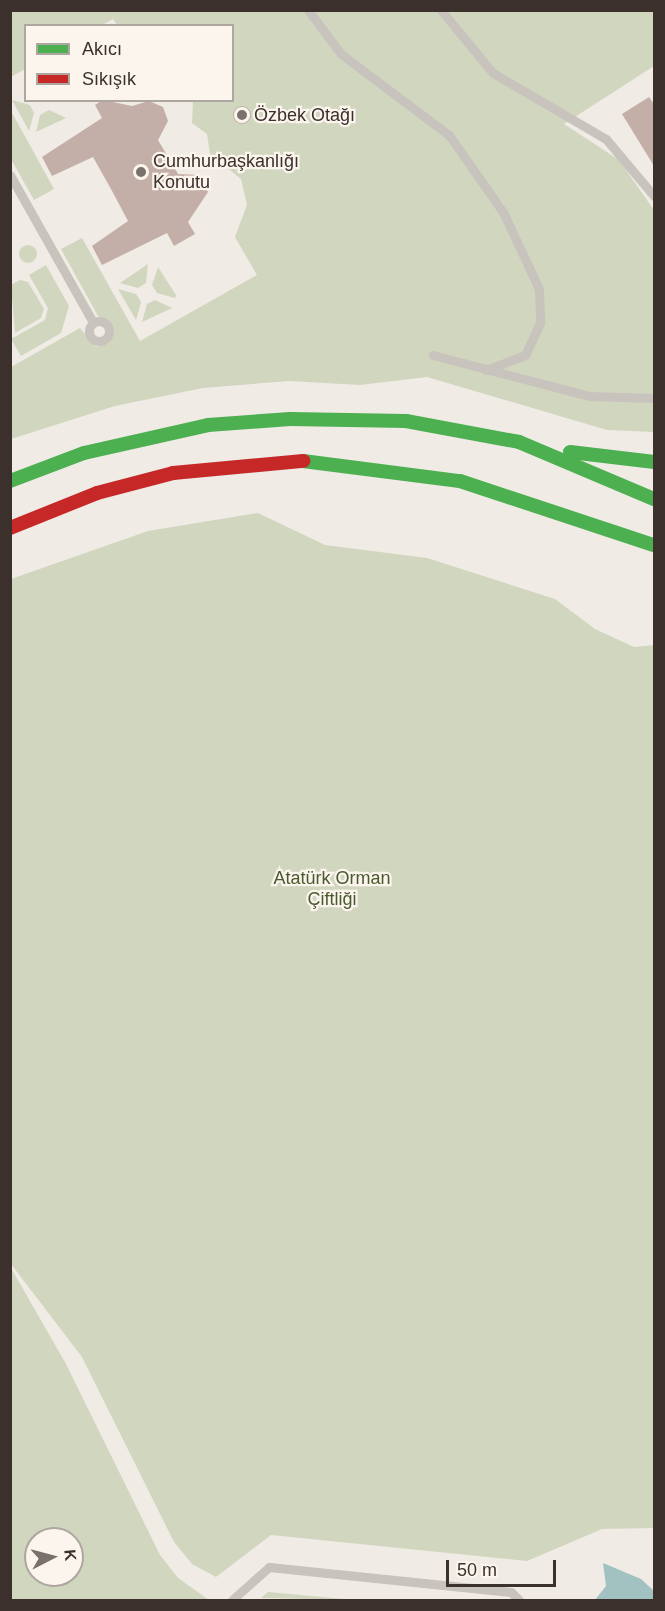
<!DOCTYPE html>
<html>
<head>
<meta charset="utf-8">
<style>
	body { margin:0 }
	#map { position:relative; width:665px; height:1611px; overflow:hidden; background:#f0ebe5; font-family:Arial,sans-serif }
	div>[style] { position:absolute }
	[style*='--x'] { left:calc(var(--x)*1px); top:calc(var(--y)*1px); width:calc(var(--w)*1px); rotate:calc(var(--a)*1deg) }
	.green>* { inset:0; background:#d1d6bf }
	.round { border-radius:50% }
	.water>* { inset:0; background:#a1c2c1 }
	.building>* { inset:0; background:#c3afa7 }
	.lane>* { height:9px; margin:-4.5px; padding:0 4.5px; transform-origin:4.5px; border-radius:4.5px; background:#c9c3be }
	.lane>.ring { margin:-4.5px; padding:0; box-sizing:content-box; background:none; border:9px solid #c9c3be; border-radius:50% }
	.fast>* { height:14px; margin:-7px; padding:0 7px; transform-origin:7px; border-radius:7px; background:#4caf50 }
	.jam>* { height:14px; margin:-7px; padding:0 7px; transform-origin:7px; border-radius:7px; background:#c62828 }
	.dots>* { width:16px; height:16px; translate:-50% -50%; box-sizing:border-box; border:3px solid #fbf5ee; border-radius:50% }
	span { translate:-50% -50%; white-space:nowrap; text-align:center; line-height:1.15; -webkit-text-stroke:4.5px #fbf5ee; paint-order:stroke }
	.poi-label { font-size:18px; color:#3b302b }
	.left { translate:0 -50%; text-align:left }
	.park-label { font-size:18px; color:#4a5a2e }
	.frame { position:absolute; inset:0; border:12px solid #3b302b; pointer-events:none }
	.legend { position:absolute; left:24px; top:24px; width:210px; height:78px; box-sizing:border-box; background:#fbf5ee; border:2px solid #aea6a0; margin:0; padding:8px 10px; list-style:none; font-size:18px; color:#3b302b }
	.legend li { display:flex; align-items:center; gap:12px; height:30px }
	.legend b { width:30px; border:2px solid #aea6a0 }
	.north { position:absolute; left:24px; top:1527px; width:60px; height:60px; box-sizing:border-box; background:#fbf5ee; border:2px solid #aea6a0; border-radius:50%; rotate:84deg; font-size:16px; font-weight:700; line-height:24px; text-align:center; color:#3b302b }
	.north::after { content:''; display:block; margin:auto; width:21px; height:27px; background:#7a716c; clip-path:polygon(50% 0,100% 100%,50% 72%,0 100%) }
	.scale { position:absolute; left:446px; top:1560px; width:110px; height:27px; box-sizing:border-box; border:3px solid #3b302b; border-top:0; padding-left:8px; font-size:18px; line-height:21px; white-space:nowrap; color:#3b302b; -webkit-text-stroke:4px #fbf5ee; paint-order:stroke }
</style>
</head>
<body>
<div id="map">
	<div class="green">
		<i style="clip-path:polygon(11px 11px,654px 11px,654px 66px,564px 124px,619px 160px,654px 210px,654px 432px,607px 430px,427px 377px,360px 385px,289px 381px,203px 388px,115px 406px,11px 439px,11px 367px,80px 328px,96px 347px,113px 337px,113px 326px,98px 316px,61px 249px,82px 238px,140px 341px,257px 275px,235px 237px,247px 205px,241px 179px,210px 154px,207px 134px,192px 123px,193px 101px,232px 100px,232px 26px,117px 25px,113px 19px,102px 25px,26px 26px,25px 69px,11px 77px)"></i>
		<i style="clip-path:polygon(12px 100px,30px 105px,34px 113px,29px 131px)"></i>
		<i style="clip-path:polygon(49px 110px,66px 118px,36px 132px,40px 115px)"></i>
		<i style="clip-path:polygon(11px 111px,54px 189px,34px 200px,11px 159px)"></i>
		<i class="round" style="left:19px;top:245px;width:18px;height:18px"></i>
		<i style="clip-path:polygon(148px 264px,146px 283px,138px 288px,120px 283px)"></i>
		<i style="clip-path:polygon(46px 265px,69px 306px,61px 333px,21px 356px,11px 339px,45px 320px,48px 308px,29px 275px)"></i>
		<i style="clip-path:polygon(158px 267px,176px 295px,175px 298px,157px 293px,152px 285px)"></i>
		<i style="clip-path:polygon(20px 280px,28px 282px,44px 309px,41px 318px,15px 333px,11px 285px)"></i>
		<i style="clip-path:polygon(118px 289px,136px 294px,141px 302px,136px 320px)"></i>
		<i style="clip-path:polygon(155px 300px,172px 308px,142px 322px,147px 304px)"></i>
		<i style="clip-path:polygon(258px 513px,325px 545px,427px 558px,555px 599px,595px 629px,634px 647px,654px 645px,654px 1528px,602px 1529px,527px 1561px,271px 1535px,216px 1577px,192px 1564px,174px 1542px,82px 1357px,11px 1264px,11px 579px,148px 531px)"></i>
		<i style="clip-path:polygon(evenodd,11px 1268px,66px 1364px,160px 1555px,178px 1578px,209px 1600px,11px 1600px,11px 1268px,36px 1539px,72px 1539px,72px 1575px,36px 1575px,36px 1539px)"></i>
		<i style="clip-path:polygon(268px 1592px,355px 1600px,261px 1598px)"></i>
	</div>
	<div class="water">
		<i style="clip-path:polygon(603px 1563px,641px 1579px,654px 1591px,654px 1600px,595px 1600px,606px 1586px)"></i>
	</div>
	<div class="building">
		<i style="clip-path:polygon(649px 97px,654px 104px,654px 166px,622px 114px)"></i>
		<i style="clip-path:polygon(103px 100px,132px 106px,149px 101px,163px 107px,168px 121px,158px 140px,178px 174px,199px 175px,208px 192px,188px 222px,195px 234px,174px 246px,167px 233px,102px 265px,92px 246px,128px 221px,111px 189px,93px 157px,52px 176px,42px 157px,102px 118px,95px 105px)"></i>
		<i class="round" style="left:233px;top:106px;width:18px;height:18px"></i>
	</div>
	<div class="lane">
		<i style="--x:308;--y:10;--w:55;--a:53.1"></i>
		<i style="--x:341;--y:54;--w:135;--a:36.9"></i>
		<i style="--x:449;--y:135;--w:94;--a:55"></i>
		<i style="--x:503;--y:212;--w:85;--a:64.9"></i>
		<i style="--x:539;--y:289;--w:34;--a:88"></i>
		<i style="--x:540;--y:323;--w:35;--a:115"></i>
		<i style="--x:525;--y:355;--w:42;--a:159"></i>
		<i style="--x:441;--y:10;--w:82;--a:50.5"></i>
		<i style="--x:493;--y:73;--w:131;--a:30.3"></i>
		<i style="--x:606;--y:139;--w:75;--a:49.9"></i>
		<i style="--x:10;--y:175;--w:165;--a:60.6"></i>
		<i class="ring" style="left:89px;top:321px;width:11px;height:11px"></i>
		<i style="--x:433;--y:355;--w:161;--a:14.7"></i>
		<i style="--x:589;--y:396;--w:65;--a:1.8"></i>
		<i style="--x:232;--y:1600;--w:50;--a:-41.7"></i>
		<i style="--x:269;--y:1567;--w:243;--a:5.9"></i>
		<i style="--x:511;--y:1592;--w:11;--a:45"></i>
	</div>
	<div class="fast">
		<i style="--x:570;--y:452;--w:85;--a:6.8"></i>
		<i style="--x:303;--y:461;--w:158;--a:7.3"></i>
		<i style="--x:460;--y:481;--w:204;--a:18.3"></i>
		<i style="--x:10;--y:481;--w:79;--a:-20.7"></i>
		<i style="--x:84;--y:453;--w:127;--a:-12.7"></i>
		<i style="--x:208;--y:425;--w:82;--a:-4.2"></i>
		<i style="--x:290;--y:419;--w:116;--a:1"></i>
		<i style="--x:406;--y:421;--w:115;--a:10.5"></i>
		<i style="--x:519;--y:442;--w:147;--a:22.9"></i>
	</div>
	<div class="jam">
		<i style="--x:10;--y:528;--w:94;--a:-21.9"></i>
		<i style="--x:97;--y:493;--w:79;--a:-14.7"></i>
		<i style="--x:173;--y:473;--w:131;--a:-5.3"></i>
	</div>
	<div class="dots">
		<i style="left:242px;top:115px;background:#7a716c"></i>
		<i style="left:141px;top:172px;background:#7a716c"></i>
	</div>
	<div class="poi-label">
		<span class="left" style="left:254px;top:115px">Özbek Otağı</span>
		<span class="left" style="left:153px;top:172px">Cumhurbaşkanlığı<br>Konutu</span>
	</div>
	<div class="park-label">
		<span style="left:332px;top:889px">Atatürk Orman<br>Çiftliği</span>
	</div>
	<div class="frame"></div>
	<ul class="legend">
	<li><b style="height:8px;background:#4caf50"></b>Akıcı</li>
	<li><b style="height:8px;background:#c62828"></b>Sıkışık</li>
	</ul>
	<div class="north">K</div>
	<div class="scale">50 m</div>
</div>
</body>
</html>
